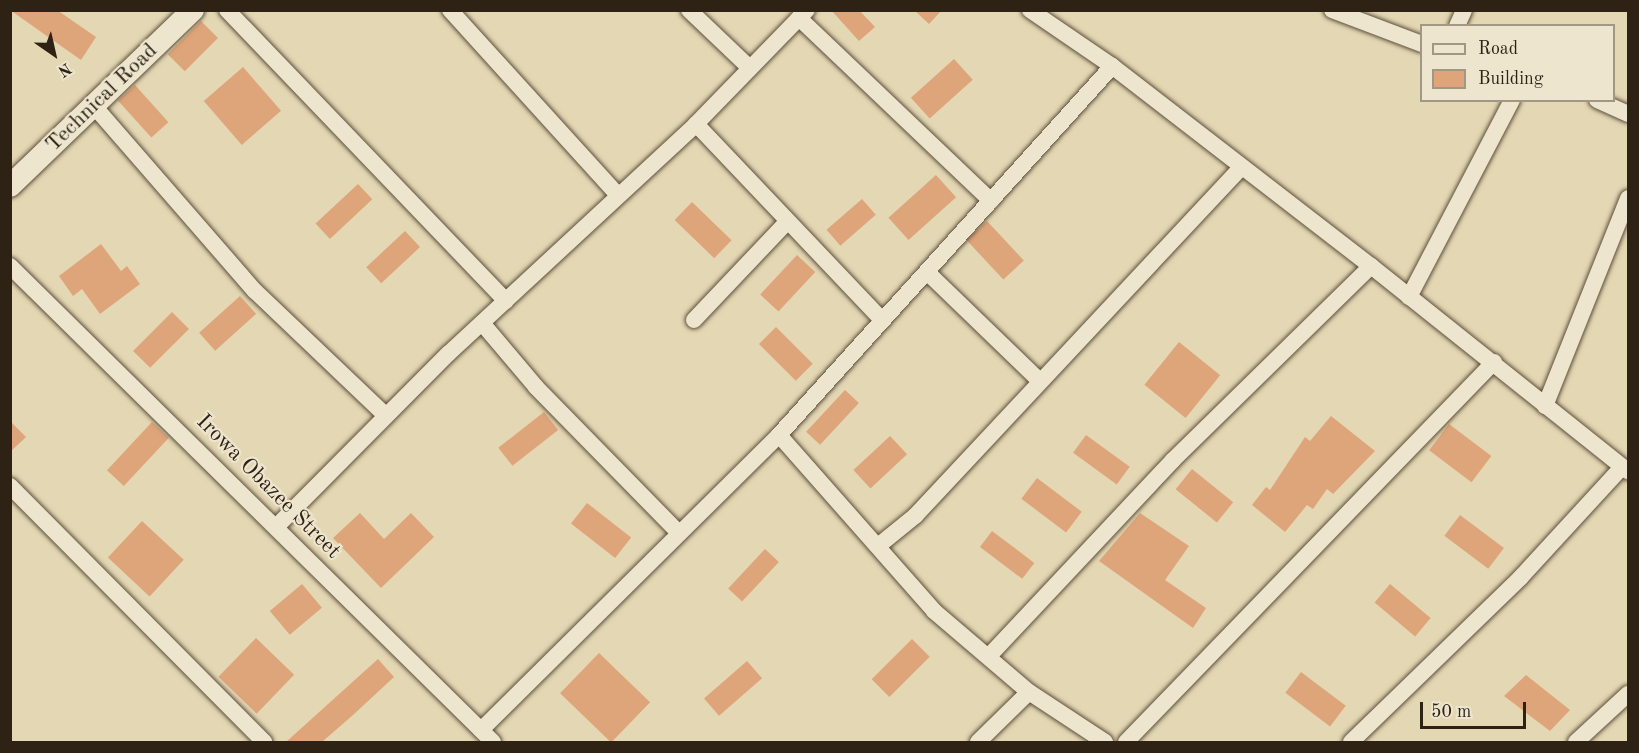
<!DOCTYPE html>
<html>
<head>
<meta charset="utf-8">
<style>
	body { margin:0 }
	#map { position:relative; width:1639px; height:753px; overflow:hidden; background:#e4d7b3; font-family:"Old Standard TT",serif }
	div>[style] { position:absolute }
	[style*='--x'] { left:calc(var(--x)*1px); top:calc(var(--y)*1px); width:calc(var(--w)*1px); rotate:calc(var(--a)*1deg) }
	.building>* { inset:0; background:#dfa57a; transform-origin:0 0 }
	.roads { filter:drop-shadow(0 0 2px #5c4f3c) drop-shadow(0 0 2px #5c4f3c) }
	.street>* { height:16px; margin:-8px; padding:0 8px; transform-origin:8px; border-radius:8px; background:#ede5ce }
	.secondary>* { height:22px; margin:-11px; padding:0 11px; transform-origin:11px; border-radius:11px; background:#ede5ce }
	span { translate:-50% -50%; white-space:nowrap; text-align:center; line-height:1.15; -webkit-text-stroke:4.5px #ede5ce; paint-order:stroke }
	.street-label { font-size:22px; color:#2e2215 }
	.frame { position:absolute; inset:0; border:12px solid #2e2215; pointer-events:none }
	.legend { position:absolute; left:1420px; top:24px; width:195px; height:78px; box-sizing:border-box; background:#ede5ce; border:2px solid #a19784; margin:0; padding:8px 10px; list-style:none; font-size:18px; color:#2e2215 }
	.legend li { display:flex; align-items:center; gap:12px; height:30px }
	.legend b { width:30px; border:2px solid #a19784 }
	.north { position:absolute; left:24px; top:24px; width:60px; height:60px; -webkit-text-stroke:4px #ede5ce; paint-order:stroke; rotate:146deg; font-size:16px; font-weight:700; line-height:24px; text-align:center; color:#2e2215 }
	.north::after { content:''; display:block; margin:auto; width:21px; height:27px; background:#2e2215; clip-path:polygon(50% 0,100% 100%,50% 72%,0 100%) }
	.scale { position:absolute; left:1420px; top:702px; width:106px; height:27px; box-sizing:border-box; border:3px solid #2e2215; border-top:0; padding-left:8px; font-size:18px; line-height:21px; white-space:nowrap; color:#2e2215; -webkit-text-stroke:4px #ede5ce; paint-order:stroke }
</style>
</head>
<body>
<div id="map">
	<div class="building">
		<i style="clip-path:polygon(10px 10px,57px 10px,96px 37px,81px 60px)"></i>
		<i style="clip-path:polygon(831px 10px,859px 10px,875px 27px,859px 41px)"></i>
		<i style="clip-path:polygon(914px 10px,942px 10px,929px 24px)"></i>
		<i style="left:201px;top:21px;width:24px;height:47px;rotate:45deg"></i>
		<i style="left:954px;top:59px;width:28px;height:58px;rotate:48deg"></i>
		<i style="left:243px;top:67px;width:58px;height:52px;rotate:49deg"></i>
		<i style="left:135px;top:85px;width:50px;height:23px;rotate:48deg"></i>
		<i style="left:936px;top:175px;width:30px;height:64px;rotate:48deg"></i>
		<i style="left:358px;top:184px;width:21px;height:58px;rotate:47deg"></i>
		<i style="left:862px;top:199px;width:21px;height:47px;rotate:49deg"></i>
		<i style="left:692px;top:202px;width:55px;height:25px;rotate:44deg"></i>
		<i style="left:987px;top:221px;width:54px;height:28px;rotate:47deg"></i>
		<i style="left:405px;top:231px;width:22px;height:53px;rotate:47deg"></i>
		<i style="clip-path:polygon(101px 244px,121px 271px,127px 266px,140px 284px,100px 314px,82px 289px,73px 296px,59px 276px)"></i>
		<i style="left:797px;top:255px;width:25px;height:54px;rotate:43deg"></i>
		<i style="left:240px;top:296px;width:24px;height:55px;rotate:48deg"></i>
		<i style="left:172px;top:312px;width:24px;height:55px;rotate:45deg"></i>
		<i style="left:776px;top:327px;width:52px;height:24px;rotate:45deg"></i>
		<i style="left:1179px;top:342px;width:53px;height:55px;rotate:39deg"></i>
		<i style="left:845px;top:390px;width:19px;height:57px;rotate:43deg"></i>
		<i style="left:544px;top:412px;width:23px;height:58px;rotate:52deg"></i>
		<i style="clip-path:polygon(1331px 416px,1375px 451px,1333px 494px,1327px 489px,1313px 509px,1307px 505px,1285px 532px,1252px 505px,1266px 487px,1270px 490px,1305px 437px,1310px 441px)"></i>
		<i style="clip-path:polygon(10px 421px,26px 437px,10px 452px)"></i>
		<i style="left:152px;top:422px;width:23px;height:66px;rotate:43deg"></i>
		<i style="left:1449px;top:424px;width:53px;height:33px;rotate:37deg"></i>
		<i style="left:1086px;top:435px;width:54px;height:22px;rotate:36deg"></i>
		<i style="left:890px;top:436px;width:25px;height:50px;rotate:47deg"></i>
		<i style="left:1192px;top:469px;width:53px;height:26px;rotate:39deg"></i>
		<i style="left:1037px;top:478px;width:56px;height:26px;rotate:37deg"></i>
		<i style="left:587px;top:503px;width:56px;height:26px;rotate:38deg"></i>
		<i style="clip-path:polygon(360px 513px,384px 539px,411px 513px,434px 537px,381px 588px,333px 538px)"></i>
		<i style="clip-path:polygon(1140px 513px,1189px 546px,1165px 580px,1206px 608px,1193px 628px,1099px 561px)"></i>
		<i style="left:1460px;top:515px;width:55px;height:26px;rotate:37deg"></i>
		<i style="left:142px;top:521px;width:57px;height:50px;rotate:43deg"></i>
		<i style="left:992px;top:531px;width:53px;height:20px;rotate:37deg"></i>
		<i style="left:765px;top:549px;width:19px;height:54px;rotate:43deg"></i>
		<i style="left:302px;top:584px;width:31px;height:42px;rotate:50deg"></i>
		<i style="left:1390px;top:584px;width:53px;height:24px;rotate:40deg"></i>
		<i style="left:256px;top:638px;width:53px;height:54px;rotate:44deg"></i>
		<i style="left:912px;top:639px;width:25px;height:57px;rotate:45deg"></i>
		<i style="left:599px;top:653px;width:71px;height:56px;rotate:44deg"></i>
		<i style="clip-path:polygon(378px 659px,394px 677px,353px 715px,322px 742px,286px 742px)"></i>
		<i style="left:747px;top:661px;width:23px;height:57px;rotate:49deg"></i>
		<i style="left:1301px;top:672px;width:56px;height:26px;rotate:37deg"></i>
		<i style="clip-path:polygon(1526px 675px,1570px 710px,1550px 731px,1504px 696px)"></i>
	</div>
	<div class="roads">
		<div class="street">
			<i style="--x:227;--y:10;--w:403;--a:46.2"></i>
			<i style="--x:450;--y:10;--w:247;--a:47.8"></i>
			<i style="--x:689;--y:10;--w:84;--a:43.6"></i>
			<i style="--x:1030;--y:10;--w:99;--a:34.3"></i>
			<i style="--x:1112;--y:66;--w:327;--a:37.7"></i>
			<i style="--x:1371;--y:266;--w:329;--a:38.6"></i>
			<i style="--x:1332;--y:10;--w:96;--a:20.7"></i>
			<i style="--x:799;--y:18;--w:265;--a:43.6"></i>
			<i style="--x:1457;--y:26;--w:17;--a:-66"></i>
			<i style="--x:1597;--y:100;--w:34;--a:24"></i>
			<i style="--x:94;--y:106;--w:245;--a:49"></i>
			<i style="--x:255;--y:291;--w:180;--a:43.6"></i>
			<i style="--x:696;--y:124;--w:270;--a:46.5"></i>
			<i style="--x:10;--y:266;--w:678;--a:44.58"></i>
			<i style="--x:927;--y:272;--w:156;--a:44"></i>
			<i style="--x:1409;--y:297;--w:222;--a:-62.4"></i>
			<i style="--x:694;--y:320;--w:135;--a:-46.5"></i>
			<i style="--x:482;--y:323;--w:84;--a:49.8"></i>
			<i style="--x:536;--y:387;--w:203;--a:45.6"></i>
			<i style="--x:1545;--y:406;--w:224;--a:-68.2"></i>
			<i style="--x:779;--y:435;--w:235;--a:48.6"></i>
			<i style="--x:934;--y:611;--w:125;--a:40.5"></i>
			<i style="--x:1029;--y:692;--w:91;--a:33.3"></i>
			<i style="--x:10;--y:486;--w:361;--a:45.2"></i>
			<i style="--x:276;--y:527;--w:244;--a:-45.2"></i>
			<i style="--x:448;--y:354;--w:338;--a:-42.8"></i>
			<i style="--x:696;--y:124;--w:159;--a:-45.8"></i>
			<i style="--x:878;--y:546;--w:48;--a:-39"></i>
			<i style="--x:915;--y:516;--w:478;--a:-46.9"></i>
			<i style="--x:989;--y:656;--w:269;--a:-46.8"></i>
			<i style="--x:1173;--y:460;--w:277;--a:-44.4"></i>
			<i style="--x:481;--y:730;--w:419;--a:-44.7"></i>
			<i style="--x:779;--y:435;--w:497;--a:-47.9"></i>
			<i style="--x:978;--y:742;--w:71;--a:-44.4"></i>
			<i style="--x:1126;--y:742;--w:529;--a:-45.92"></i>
			<i style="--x:1351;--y:742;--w:237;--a:-44.1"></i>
			<i style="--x:1521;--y:577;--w:149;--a:-47.4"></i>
			<i style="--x:1576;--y:742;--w:71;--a:-42.7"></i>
		</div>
		<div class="secondary">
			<i style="--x:10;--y:186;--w:254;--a:-43.9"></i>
		</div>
	</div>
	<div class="street-label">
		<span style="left:102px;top:98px;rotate:-44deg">Technical Road</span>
		<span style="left:268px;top:487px;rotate:45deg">Irowa Obazee Street</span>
	</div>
	<div class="frame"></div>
	<ul class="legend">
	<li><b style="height:8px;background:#ede5ce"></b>Road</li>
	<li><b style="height:16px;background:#dfa57a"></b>Building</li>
	</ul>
	<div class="north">N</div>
	<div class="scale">50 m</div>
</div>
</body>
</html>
